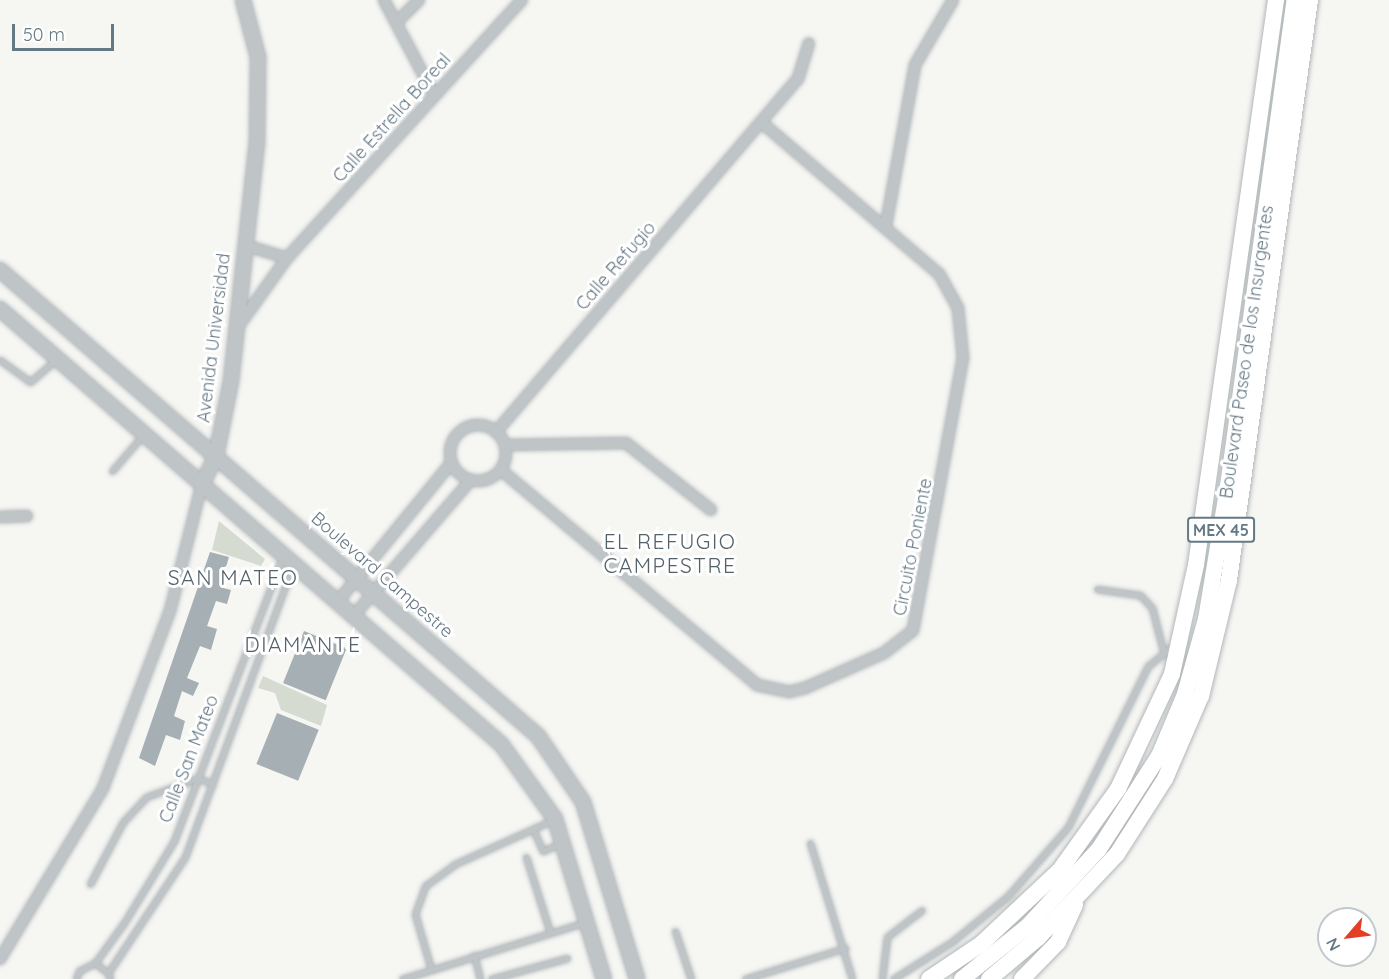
<!DOCTYPE html>
<html>
<head>
<meta charset="utf-8">
<style>
	body { margin:0 }
	#map { position:relative; width:1389px; height:979px; overflow:hidden; background:#f6f6f3; font-family:Quicksand,sans-serif }
	div>[style] { position:absolute }
	[style*='--x'] { left:calc(var(--x)*1px); top:calc(var(--y)*1px); width:calc(var(--w)*1px); rotate:calc(var(--a)*1deg) }
	.green>* { inset:0; background:#d6dbd2 }
	.building>* { inset:0; background:#a6b0b4; transform-origin:0 0 }
	.roads { filter:drop-shadow(0 0 2px #b1b7ba) drop-shadow(0 0 2px #b1b7ba) }
	.service>* { height:5px; margin:-2.5px; padding:0 2.5px; transform-origin:2.5px; border-radius:2.5px; background:#bfc4c7 }
	.minor>* { height:10px; margin:-5px; padding:0 5px; transform-origin:5px; border-radius:5px; background:#bfc4c7 }
	.minor>.ring { margin:-5px; padding:0; box-sizing:content-box; background:none; border:10px solid #bfc4c7; border-radius:50% }
	.tertiary>* { height:14px; margin:-7px; padding:0 7px; transform-origin:7px; border-radius:7px; background:#bfc4c7 }
	.primary>* { height:16px; margin:-8px; padding:0 8px; transform-origin:8px; border-radius:8px; background:#fff }
	span { translate:-50% -50%; white-space:nowrap; text-align:center; line-height:1.15; -webkit-text-stroke:6px #fff; paint-order:stroke }
	.shield-label span { padding:2px 4px; background:#fff; border:2px solid; border-radius:4px; -webkit-text-stroke-width:0 }
	.shield-label { font-size:16px; color:#657984; font-weight:700 }
	.street-label { font-size:18px; color:#657984 }
	.quarter-label { font-size:21px; color:#536169; letter-spacing:1.5px }
	.north { position:absolute; left:1317px; top:907px; width:60px; height:60px; box-sizing:border-box; background:#fff; border:2px solid #c1c9ce; border-radius:50%; rotate:242deg; font-size:16px; font-weight:700; line-height:24px; text-align:center; color:#657984 }
	.north::after { content:''; display:block; margin:auto; width:21px; height:27px; background:#e33f26; clip-path:polygon(50% 0,100% 100%,50% 72%,0 100%) }
	.scale { position:absolute; left:12px; top:24px; width:102px; height:27px; box-sizing:border-box; border:3px solid #657984; border-top:0; padding-left:8px; font-size:18px; line-height:21px; white-space:nowrap; color:#657984; -webkit-text-stroke:4px #fff; paint-order:stroke }
</style>
</head>
<body>
<div id="map">
	<div class="green">
		<i style="clip-path:polygon(219px 521px,265px 559px,261px 566px,212px 550px)"></i>
		<i style="clip-path:polygon(263px 676px,327px 705px,321px 726px,281px 710px,275px 693px,258px 688px)"></i>
	</div>
	<div class="building">
		<i style="clip-path:polygon(210px 552px,229px 557px,220px 587px,231px 590px,227px 604px,216px 601px,207px 626px,217px 629px,211px 650px,200px 646px,187px 678px,199px 683px,193px 696px,182px 691px,174px 716px,185px 721px,180px 740px,166px 735px,155px 766px,139px 758px)"></i>
		<i style="left:304px;top:631px;width:46px;height:56px;rotate:22deg"></i>
		<i style="left:277px;top:713px;width:45px;height:55px;rotate:22deg"></i>
	</div>
	<div class="roads">
		<div class="service">
			<i style="--x:0;--y:360;--w:37;--a:36"></i>
			<i style="--x:30;--y:382;--w:35;--a:-41"></i>
			<i style="--x:112;--y:471;--w:48;--a:-49.3"></i>
			<i style="--x:1097;--y:589;--w:43;--a:7.9"></i>
			<i style="--x:1140;--y:595;--w:18;--a:47"></i>
			<i style="--x:1152;--y:608;--w:43;--a:75.3"></i>
			<i style="--x:533;--y:829;--w:24;--a:66"></i>
			<i style="--x:543;--y:851;--w:20;--a:-24"></i>
			<i style="--x:810;--y:843;--w:142;--a:72.8"></i>
			<i style="--x:526;--y:857;--w:79;--a:72.3"></i>
			<i style="--x:90;--y:884;--w:70;--a:-62"></i>
			<i style="--x:123;--y:822;--w:34;--a:-47"></i>
			<i style="--x:146;--y:797;--w:55;--a:-20.1"></i>
			<i style="--x:198;--y:778;--w:16;--a:22"></i>
			<i style="--x:675;--y:931;--w:51;--a:71.6"></i>
			<i style="--x:474;--y:955;--w:25;--a:76"></i>
			<i style="--x:95;--y:963;--w:16;--a:38"></i>
			<i style="--x:431;--y:969;--w:57;--a:-106.2"></i>
			<i style="--x:415;--y:914;--w:30;--a:-70"></i>
			<i style="--x:425;--y:886;--w:37;--a:-36"></i>
			<i style="--x:455;--y:864;--w:107;--a:-24.2"></i>
			<i style="--x:76;--y:979;--w:9;--a:-69"></i>
			<i style="--x:79;--y:971;--w:18;--a:-27"></i>
			<i style="--x:95;--y:963;--w:49;--a:-54.1"></i>
			<i style="--x:124;--y:923;--w:96;--a:-58.6"></i>
			<i style="--x:174;--y:841;--w:306;--a:-69.1"></i>
			<i style="--x:110;--y:979;--w:6;--a:-108"></i>
			<i style="--x:108;--y:973;--w:139;--a:-56.4"></i>
			<i style="--x:185;--y:857;--w:311;--a:-69.7"></i>
			<i style="--x:402;--y:979;--w:193;--a:-17.2"></i>
			<i style="--x:491;--y:979;--w:79;--a:-15.4"></i>
			<i style="--x:745;--y:979;--w:105;--a:-17.2"></i>
			<i style="--x:882;--y:979;--w:42;--a:-83.2"></i>
			<i style="--x:887;--y:937;--w:44;--a:-37.6"></i>
			<i style="--x:893;--y:979;--w:71;--a:-32.3"></i>
			<i style="--x:953;--y:941;--w:71;--a:-39.3"></i>
			<i style="--x:1008;--y:896;--w:91;--a:-49"></i>
			<i style="--x:1068;--y:827;--w:180;--a:-63.6"></i>
			<i style="--x:1148;--y:666;--w:35;--a:-39"></i>
		</div>
		<div class="minor">
			<i style="--x:384;--y:0;--w:107;--a:62.2"></i>
			<i style="--x:397;--y:22;--w:31;--a:-45"></i>
			<i style="--x:886;--y:225;--w:163;--a:-79.7"></i>
			<i style="--x:915;--y:65;--w:75;--a:-59.7"></i>
			<i style="--x:244;--y:245;--w:45;--a:16.8"></i>
			<i style="--x:237;--y:328;--w:86;--a:-54.5"></i>
			<i style="--x:287;--y:258;--w:349;--a:-47.7"></i>
			<i class="ring" style="left:450px;top:425px;width:46px;height:46px"></i>
			<i style="--x:496;--y:432;--w:465;--a:-49.5"></i>
			<i style="--x:798;--y:79;--w:37;--a:-73"></i>
			<i style="--x:505;--y:445;--w:121;--a:-0.9"></i>
			<i style="--x:626;--y:443;--w:108;--a:38.2"></i>
			<i style="--x:501;--y:470;--w:334;--a:40"></i>
			<i style="--x:757;--y:685;--w:33;--a:12"></i>
			<i style="--x:789;--y:692;--w:16;--a:-14"></i>
			<i style="--x:805;--y:688;--w:86;--a:-23.9"></i>
			<i style="--x:884;--y:653;--w:37;--a:-38"></i>
			<i style="--x:913;--y:630;--w:277;--a:-79.6"></i>
			<i style="--x:963;--y:358;--w:50;--a:-95.7"></i>
			<i style="--x:958;--y:308;--w:39;--a:-119"></i>
			<i style="--x:939;--y:274;--w:234;--a:-139.5"></i>
			<i style="--x:0;--y:517;--w:27;--a:-2"></i>
			<i style="--x:339;--y:600;--w:178;--a:-50.7"></i>
			<i style="--x:356;--y:613;--w:176;--a:-49.2"></i>
			<i style="--x:0;--y:959;--w:200;--a:-58.9"></i>
			<i style="--x:103;--y:788;--w:189;--a:-69.3"></i>
			<i style="--x:170;--y:611;--w:131;--a:-75.9"></i>
		</div>
		<div class="tertiary">
			<i style="--x:0;--y:270;--w:712;--a:40.9"></i>
			<i style="--x:538;--y:736;--w:80;--a:55.7"></i>
			<i style="--x:583;--y:802;--w:185;--a:73"></i>
			<i style="--x:0;--y:309;--w:663;--a:40.97"></i>
			<i style="--x:501;--y:744;--w:92;--a:54.2"></i>
			<i style="--x:555;--y:819;--w:167;--a:73"></i>
			<i style="--x:202;--y:484;--w:31;--a:-63"></i>
			<i style="--x:216;--y:456;--w:76;--a:-78.7"></i>
			<i style="--x:231;--y:381;--w:239;--a:-83.8"></i>
			<i style="--x:257;--y:143;--w:86;--a:-89.3"></i>
			<i style="--x:258;--y:57;--w:59;--a:-104.7"></i>
		</div>
		<div class="primary">
			<i style="--x:929;--y:979;--w:63;--a:-33.9"></i>
			<i style="--x:981;--y:944;--w:108;--a:-43.1"></i>
			<i style="--x:1060;--y:870;--w:100;--a:-54.4"></i>
			<i style="--x:1118;--y:789;--w:127;--a:-64.8"></i>
			<i style="--x:1172;--y:674;--w:112;--a:-77.6"></i>
			<i style="--x:1196;--y:565;--w:571;--a:-81.94"></i>
			<i style="--x:962;--y:979;--w:83;--a:-38.7"></i>
			<i style="--x:1027;--y:927;--w:106;--a:-47.3"></i>
			<i style="--x:1099;--y:849;--w:111;--a:-57.2"></i>
			<i style="--x:1159;--y:756;--w:67;--a:-67.2"></i>
			<i style="--x:1185;--y:694;--w:78;--a:-74.4"></i>
			<i style="--x:1206;--y:619;--w:135;--a:-80.6"></i>
			<i style="--x:1228;--y:486;--w:491;--a:-82.2"></i>
			<i style="--x:989;--y:979;--w:64;--a:-39.9"></i>
			<i style="--x:1038;--y:938;--w:115;--a:-46.8"></i>
			<i style="--x:1117;--y:854;--w:89;--a:-57.4"></i>
			<i style="--x:1165;--y:779;--w:90;--a:-66.6"></i>
			<i style="--x:1201;--y:696;--w:119;--a:-76.4"></i>
			<i style="--x:1229;--y:580;--w:586;--a:-82.05"></i>
			<i style="--x:1022;--y:979;--w:52;--a:-45.8"></i>
			<i style="--x:1058;--y:942;--w:41;--a:-65.3"></i>
		</div>
	</div>
	<div class="shield-label">
		<span style="left:1221px;top:530px">MEX 45</span>
	</div>
	<div class="street-label">
		<span style="left:392px;top:118px;rotate:-48deg">Calle Estrella Boreal</span>
		<span style="left:616px;top:266px;rotate:-49deg">Calle Refugio</span>
		<span style="left:214px;top:338px;rotate:-83deg">Avenida Universidad</span>
		<span style="left:1247px;top:352px;rotate:-82deg">Boulevard Paseo de los Insurgentes</span>
		<span style="left:913px;top:547px;rotate:-79deg">Circuito Poniente</span>
		<span style="left:382px;top:575px;rotate:41deg">Boulevard Campestre</span>
		<span style="left:189px;top:759px;rotate:-69deg">Calle San Mateo</span>
	</div>
	<div class="quarter-label">
		<span style="left:670px;top:553px">EL REFUGIO<br>CAMPESTRE</span>
		<span style="left:233px;top:577px">SAN MATEO</span>
		<span style="left:303px;top:644px">DIAMANTE</span>
	</div>
	<div class="north">N</div>
	<div class="scale">50 m</div>
</div>
</body>
</html>
